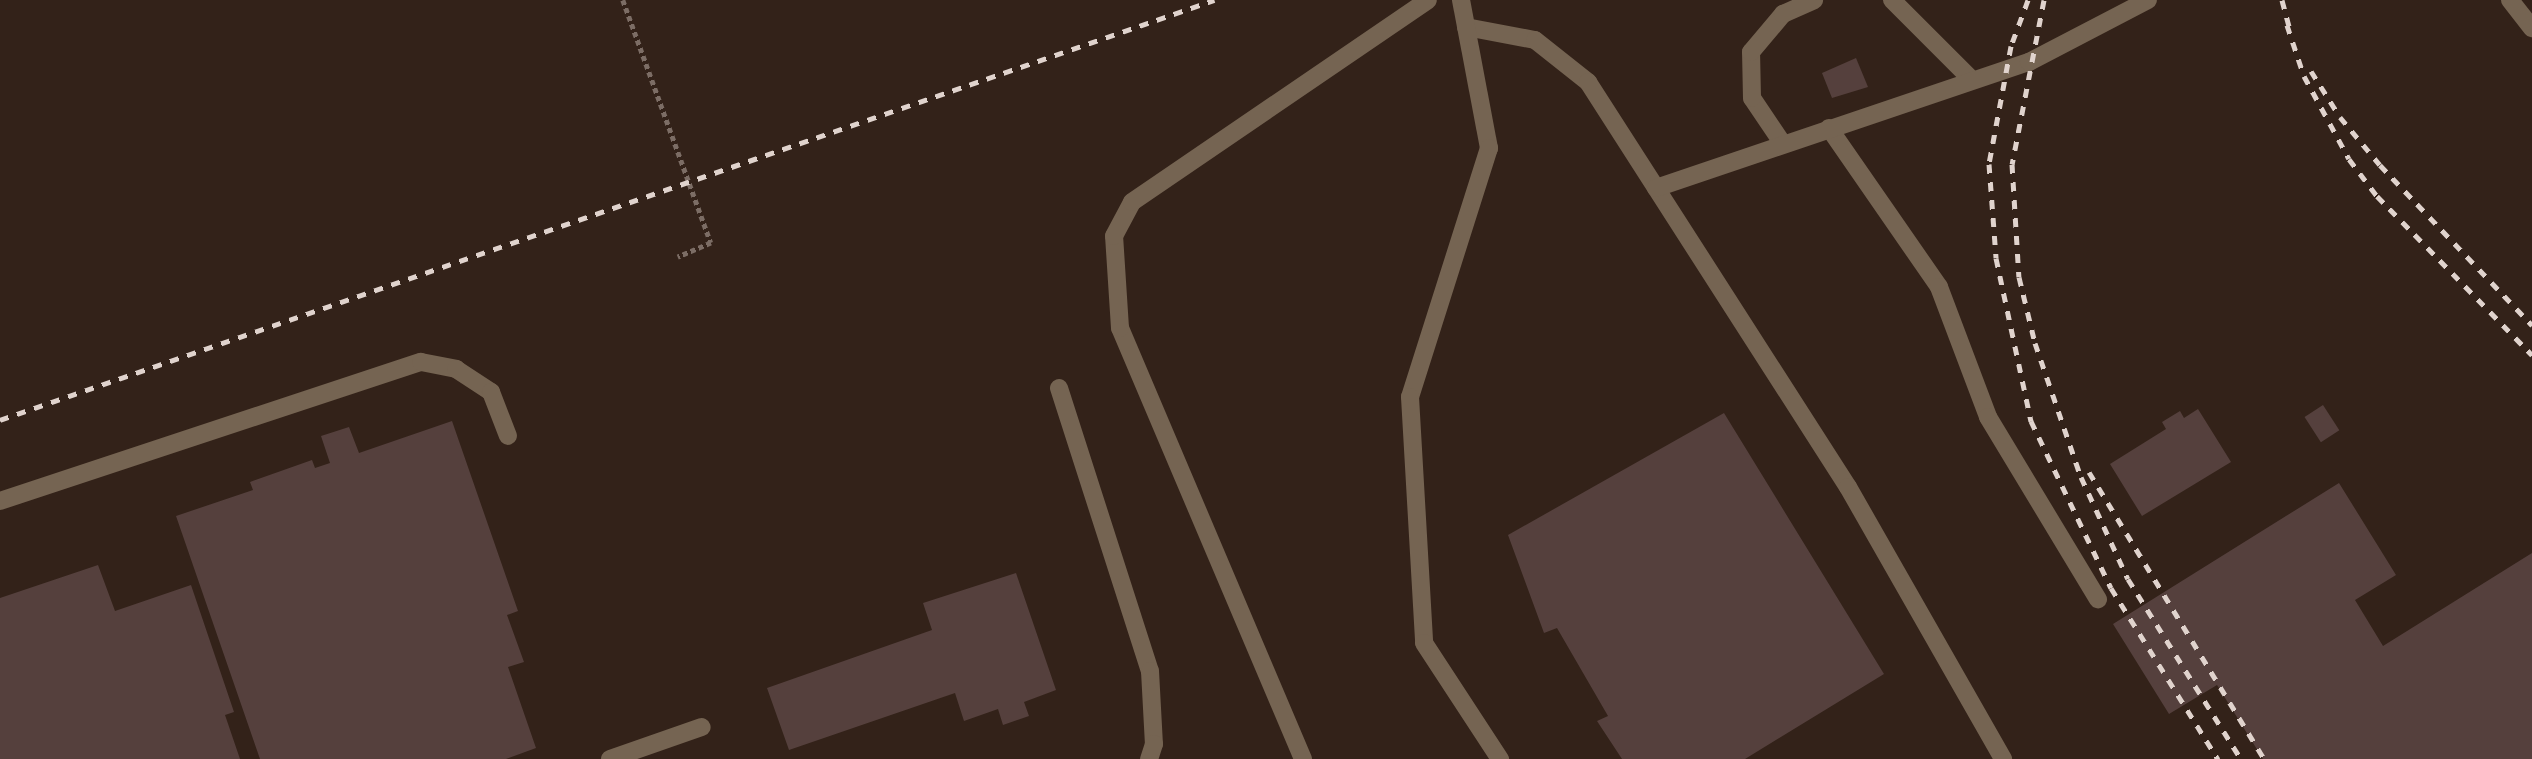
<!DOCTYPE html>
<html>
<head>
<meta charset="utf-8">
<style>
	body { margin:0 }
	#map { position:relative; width:2532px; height:759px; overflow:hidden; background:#332219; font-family:Mulish,sans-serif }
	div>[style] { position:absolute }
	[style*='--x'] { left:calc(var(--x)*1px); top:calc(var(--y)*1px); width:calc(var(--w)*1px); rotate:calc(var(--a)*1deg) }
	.building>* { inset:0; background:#55403d; transform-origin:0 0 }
	.path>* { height:4.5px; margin-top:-2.25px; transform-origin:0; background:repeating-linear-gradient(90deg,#7c6d65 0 5px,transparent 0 8.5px) }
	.service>* { height:18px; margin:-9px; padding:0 9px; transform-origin:9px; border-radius:9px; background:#756452 }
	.minor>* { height:18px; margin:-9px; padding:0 9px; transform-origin:9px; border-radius:9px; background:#756452 }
	.rail>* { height:5px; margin-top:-2.5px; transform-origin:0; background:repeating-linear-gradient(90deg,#e0d3cd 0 9px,transparent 0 18px) }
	span { translate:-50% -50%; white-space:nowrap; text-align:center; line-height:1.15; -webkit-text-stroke:5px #332219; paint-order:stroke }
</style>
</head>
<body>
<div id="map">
	<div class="building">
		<i style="clip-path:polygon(1856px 58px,1868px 87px,1832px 98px,1822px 73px)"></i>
		<i style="left:2323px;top:405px;width:30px;height:22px;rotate:57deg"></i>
		<i style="clip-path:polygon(2198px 409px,2231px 462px,2142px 516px,2110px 464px,2166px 429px,2162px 422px,2180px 411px,2184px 418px)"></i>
		<i style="clip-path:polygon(1724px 413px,1884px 674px,1745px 759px,1622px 759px,1597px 721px,1608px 716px,1557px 628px,1544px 633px,1508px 535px)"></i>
		<i style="clip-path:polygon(452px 421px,518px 611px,507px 615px,524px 662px,508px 667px,536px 748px,506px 759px,260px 759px,176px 516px,253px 490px,250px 482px,312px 460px,315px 468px,330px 463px,321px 436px,349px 427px,359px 453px)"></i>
		<i style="clip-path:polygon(2339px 483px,2396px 575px,2355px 600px,2383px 646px,2532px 553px,2532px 759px,2263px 759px,2217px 685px,2169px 714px,2113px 624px)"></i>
		<i style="clip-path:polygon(98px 565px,115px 611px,191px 585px,234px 712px,225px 715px,240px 759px,0 759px,0 598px)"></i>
		<i style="clip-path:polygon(1016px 573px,1056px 690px,1024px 702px,1029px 716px,1003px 725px,998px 709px,964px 721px,955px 693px,789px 750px,767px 688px,932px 630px,923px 603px)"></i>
	</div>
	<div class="path">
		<i style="--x:623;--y:0;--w:258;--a:70.1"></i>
		<i style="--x:711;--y:243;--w:36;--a:157"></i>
	</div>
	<div class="service">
		<i style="--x:1892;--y:0;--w:113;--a:45"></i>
		<i style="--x:2510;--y:0;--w:36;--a:52"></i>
		<i style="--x:1466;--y:27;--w:70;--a:10.7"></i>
		<i style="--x:1535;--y:40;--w:68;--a:38.4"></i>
		<i style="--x:1588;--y:82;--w:481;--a:57.3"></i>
		<i style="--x:1848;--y:487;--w:313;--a:60.3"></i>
		<i style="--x:1829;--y:128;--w:193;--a:55.3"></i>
		<i style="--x:1939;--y:287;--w:139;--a:69.3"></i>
		<i style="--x:1988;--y:417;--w:213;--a:58.9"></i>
		<i style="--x:1783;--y:144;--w:55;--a:-124"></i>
		<i style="--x:1752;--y:98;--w:46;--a:-91.2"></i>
		<i style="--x:1751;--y:52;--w:50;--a:-49.9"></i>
		<i style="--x:1783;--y:14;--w:34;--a:-24"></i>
		<i style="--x:1656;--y:188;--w:394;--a:-18.7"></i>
		<i style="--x:2029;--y:62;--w:134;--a:-27.5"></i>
		<i style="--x:0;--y:501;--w:443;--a:-18.3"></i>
		<i style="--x:421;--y:362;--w:36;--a:11"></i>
		<i style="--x:456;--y:369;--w:42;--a:33.3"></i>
		<i style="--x:491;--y:392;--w:47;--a:68.9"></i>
		<i style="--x:610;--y:759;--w:97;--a:-19.2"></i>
		<i style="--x:1303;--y:759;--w:468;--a:-113"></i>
		<i style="--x:1120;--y:328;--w:92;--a:-93.7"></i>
		<i style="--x:1114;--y:236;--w:38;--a:-62"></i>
		<i style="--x:1132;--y:202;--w:358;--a:-34.3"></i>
	</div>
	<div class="minor">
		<i style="--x:1461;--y:0;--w:151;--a:79.3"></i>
		<i style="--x:1489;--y:148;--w:261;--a:107.6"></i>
		<i style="--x:1410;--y:397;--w:246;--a:86.7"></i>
		<i style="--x:1424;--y:643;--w:139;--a:56.8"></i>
		<i style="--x:1059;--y:388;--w:297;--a:72.2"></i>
		<i style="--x:1150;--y:671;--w:73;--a:86.9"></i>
		<i style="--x:1154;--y:744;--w:16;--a:108"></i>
	</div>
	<div class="rail">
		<i style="--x:2028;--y:0;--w:49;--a:110.3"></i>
		<i style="--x:2011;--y:46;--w:120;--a:100.6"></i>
		<i style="--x:1989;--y:164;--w:94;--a:85.7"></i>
		<i style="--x:1996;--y:258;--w:167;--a:77.9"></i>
		<i style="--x:2031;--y:421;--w:185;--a:64.4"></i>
		<i style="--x:2111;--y:588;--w:202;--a:58"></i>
		<i style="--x:2044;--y:0;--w:167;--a:101"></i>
		<i style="--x:2012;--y:164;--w:113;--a:86.5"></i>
		<i style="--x:2019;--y:277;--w:68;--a:76.4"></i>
		<i style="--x:2035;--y:343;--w:142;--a:71.1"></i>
		<i style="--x:2081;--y:477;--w:112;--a:65.3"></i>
		<i style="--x:2128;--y:579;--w:213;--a:57.9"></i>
		<i style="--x:2282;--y:0;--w:35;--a:75"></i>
		<i style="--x:2287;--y:25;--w:54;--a:71.6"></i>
		<i style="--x:2304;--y:76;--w:94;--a:61.5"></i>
		<i style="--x:2349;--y:159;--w:46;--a:52.9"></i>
		<i style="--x:2377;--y:196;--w:222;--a:45.7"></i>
		<i style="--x:2311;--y:71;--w:54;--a:57.8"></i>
		<i style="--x:2340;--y:117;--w:62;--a:50.2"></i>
		<i style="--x:2380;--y:165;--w:221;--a:46.5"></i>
		<i style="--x:0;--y:420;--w:1285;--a:-19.08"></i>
		<i style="--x:2089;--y:472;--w:336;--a:58.6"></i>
	</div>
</div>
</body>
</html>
